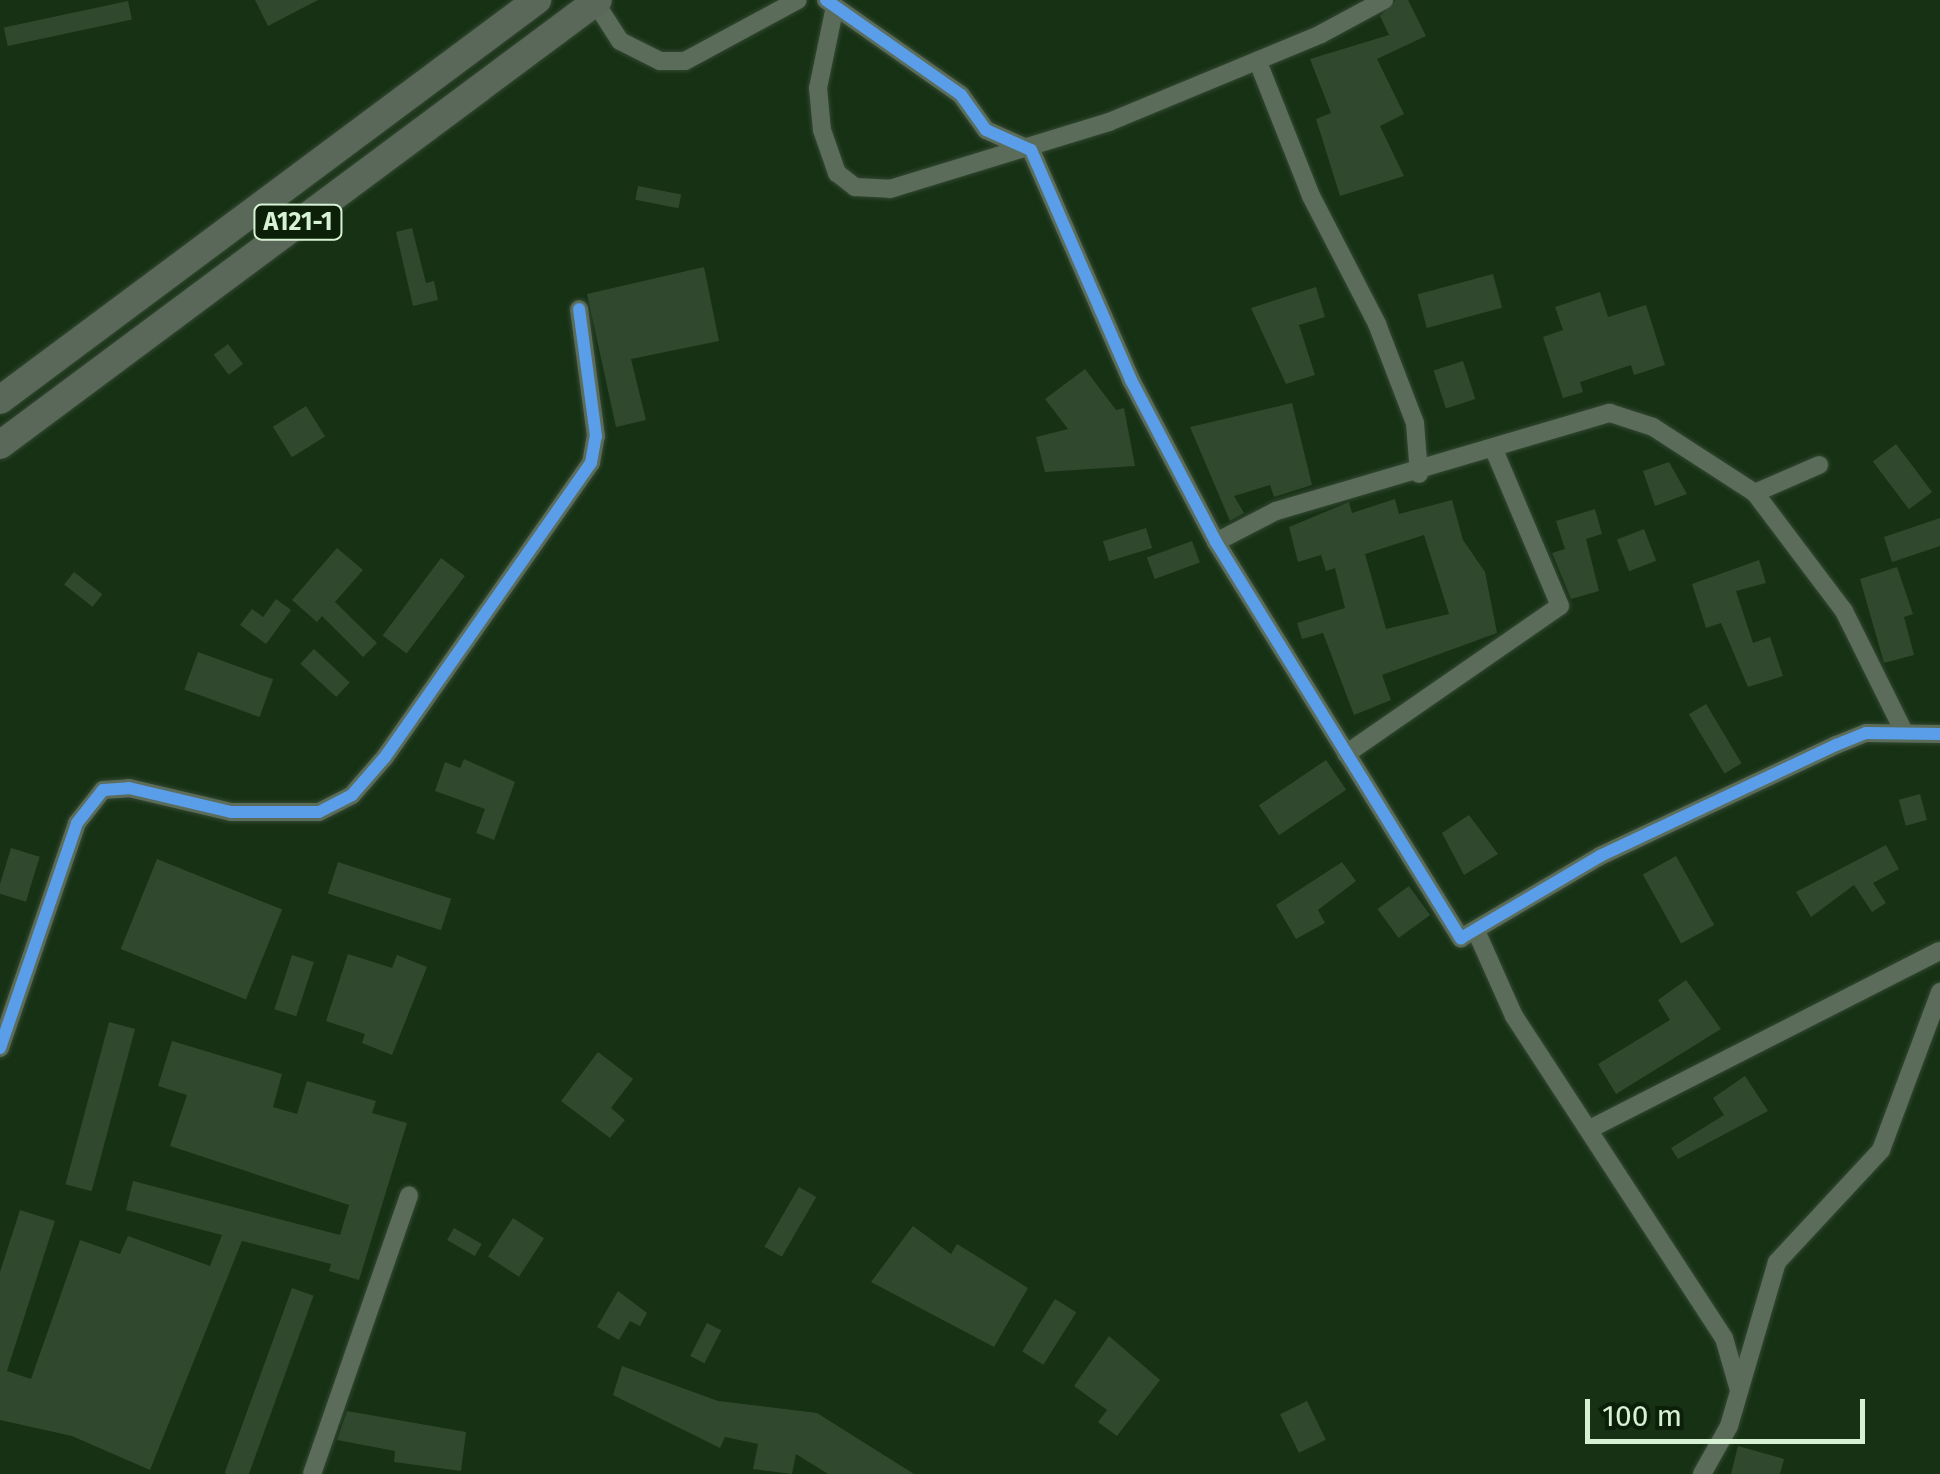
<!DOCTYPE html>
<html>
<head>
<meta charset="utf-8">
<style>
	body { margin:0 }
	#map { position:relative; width:1940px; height:1474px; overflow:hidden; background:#163114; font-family:"Fira Sans",sans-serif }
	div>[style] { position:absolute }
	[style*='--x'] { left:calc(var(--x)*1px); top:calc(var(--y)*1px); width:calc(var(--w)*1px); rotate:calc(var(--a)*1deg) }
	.building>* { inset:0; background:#30492e; transform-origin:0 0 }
	.roads { filter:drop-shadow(0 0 2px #344832) drop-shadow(0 0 2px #344832) }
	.minor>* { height:18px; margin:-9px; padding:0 9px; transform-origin:9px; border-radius:9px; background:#5b6d5a }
	.trunk>* { height:28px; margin:-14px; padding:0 14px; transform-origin:14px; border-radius:14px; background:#5a685a }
	.cycleway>* { height:12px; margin:-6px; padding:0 6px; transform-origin:6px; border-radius:6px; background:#5a9eea }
	span { translate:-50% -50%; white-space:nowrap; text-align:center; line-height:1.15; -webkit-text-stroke:8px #0b1f09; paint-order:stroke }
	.shield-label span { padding:2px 8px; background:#0b1f09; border:2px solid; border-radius:8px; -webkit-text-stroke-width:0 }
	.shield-label { font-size:25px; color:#d7f1d4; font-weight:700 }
	.scale { position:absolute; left:1585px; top:1399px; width:280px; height:45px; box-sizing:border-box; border:5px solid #d7f1d4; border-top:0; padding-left:12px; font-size:30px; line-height:35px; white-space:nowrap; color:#d7f1d4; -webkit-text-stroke:8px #0b1f09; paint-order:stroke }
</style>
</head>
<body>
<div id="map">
	<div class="building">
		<i style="clip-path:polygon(255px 0,318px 0,268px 26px)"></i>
		<i style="clip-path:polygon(1396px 0,1408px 0,1426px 36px,1377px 59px,1404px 114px,1380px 126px,1404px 176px,1340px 196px,1316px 119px,1331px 113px,1310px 59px,1389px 35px,1380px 16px)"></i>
		<i style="left:128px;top:1px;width:19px;height:127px;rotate:78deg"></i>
		<i style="left:638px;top:186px;width:44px;height:14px;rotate:11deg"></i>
		<i style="clip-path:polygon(412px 228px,426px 283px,434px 281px,438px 300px,413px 306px,396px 232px)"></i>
		<i style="clip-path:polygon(704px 267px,719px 341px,631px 359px,646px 420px,616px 427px,587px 294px)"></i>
		<i style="left:1493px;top:274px;width:35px;height:78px;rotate:75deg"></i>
		<i style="clip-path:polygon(1316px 287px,1325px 317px,1299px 325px,1315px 375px,1286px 384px,1251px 308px)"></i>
		<i style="clip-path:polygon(1600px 292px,1608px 317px,1646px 305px,1665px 365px,1634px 375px,1631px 365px,1580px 382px,1583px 392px,1563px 398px,1543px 337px,1563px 330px,1555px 307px)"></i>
		<i style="left:228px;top:344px;width:25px;height:18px;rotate:53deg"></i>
		<i style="left:1463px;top:361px;width:40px;height:31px;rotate:72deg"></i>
		<i style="clip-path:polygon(1085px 369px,1116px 410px,1124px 408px,1135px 466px,1045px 472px,1036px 437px,1068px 429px,1045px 399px)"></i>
		<i style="clip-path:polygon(1292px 403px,1312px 485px,1274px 497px,1270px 485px,1234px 496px,1244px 513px,1230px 521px,1190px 427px)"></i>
		<i style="left:306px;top:406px;width:36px;height:39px;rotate:58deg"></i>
		<i style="left:1896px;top:444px;width:60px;height:29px;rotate:53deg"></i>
		<i style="clip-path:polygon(1669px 462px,1687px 494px,1655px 506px,1643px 471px)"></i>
		<i style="clip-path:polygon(evenodd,1395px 499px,1399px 514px,1452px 500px,1463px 540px,1485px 572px,1497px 633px,1382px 675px,1391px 700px,1354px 715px,1323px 633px,1302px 639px,1297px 623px,1345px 608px,1335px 568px,1326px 571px,1321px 555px,1298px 562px,1289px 527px,1349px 502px,1352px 513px,1395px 499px,1424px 535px,1449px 614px,1386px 629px,1365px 554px,1424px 535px)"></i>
		<i style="clip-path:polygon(1595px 509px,1602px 534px,1586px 539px,1599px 591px,1571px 599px,1552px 553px,1565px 549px,1556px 521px)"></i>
		<i style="clip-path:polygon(1940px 518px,1940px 546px,1892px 562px,1884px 537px)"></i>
		<i style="left:1146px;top:528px;width:21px;height:45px;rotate:73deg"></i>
		<i style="left:1644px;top:529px;width:34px;height:29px;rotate:69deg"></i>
		<i style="left:1192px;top:541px;width:23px;height:48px;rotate:70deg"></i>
		<i style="clip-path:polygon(337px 548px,363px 570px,335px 602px,377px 643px,363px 657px,322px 616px,317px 622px,292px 600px)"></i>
		<i style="left:441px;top:558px;width:30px;height:97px;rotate:37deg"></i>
		<i style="clip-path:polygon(1759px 560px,1766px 583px,1736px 591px,1753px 643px,1770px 637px,1783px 676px,1748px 687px,1721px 623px,1706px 628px,1692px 584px)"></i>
		<i style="clip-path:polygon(1897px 567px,1913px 614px,1904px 617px,1914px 655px,1884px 663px,1860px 579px)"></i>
		<i style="left:74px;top:572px;width:36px;height:16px;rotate:38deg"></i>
		<i style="clip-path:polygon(276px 599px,291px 610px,266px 644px,240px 625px,252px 609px,263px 617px)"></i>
		<i style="left:314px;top:649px;width:49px;height:20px;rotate:43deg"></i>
		<i style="left:198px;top:652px;width:80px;height:40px;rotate:20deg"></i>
		<i style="left:1706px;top:704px;width:69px;height:20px;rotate:59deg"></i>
		<i style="clip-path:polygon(464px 759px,515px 782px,494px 840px,476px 833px,485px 809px,435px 791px,445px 762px,460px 768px)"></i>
		<i style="left:1326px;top:760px;width:36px;height:81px;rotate:56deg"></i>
		<i style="left:1920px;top:794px;width:27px;height:22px;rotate:75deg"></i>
		<i style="clip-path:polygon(1469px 815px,1498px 854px,1464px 875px,1442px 833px)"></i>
		<i style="clip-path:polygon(1886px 845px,1899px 869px,1873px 883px,1886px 903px,1872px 912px,1854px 885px,1811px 917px,1796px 892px)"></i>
		<i style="left:11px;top:848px;width:30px;height:47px;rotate:17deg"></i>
		<i style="left:1676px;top:856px;width:79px;height:38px;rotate:61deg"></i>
		<i style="left:157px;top:859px;width:135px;height:97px;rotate:22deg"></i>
		<i style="left:338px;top:862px;width:119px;height:33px;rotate:18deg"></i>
		<i style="clip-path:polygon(1342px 862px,1356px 881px,1318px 910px,1325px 923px,1296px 939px,1276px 905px)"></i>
		<i style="left:1409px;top:886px;width:36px;height:39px;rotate:54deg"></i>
		<i style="clip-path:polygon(348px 954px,392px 968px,397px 955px,427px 967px,392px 1055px,362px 1043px,365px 1034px,326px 1021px)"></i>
		<i style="left:292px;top:955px;width:23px;height:57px;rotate:18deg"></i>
		<i style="clip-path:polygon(1686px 980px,1721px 1029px,1616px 1094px,1598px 1064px,1670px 1020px,1658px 1000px)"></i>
		<i style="left:109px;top:1022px;width:27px;height:168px;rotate:15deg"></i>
		<i style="clip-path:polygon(172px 1041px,282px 1074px,273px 1107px,297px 1114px,307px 1081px,376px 1101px,372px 1113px,407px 1123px,359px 1280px,329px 1271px,331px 1264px,242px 1241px,150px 1470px,72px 1436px,0 1420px,0 1272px,20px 1210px,55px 1221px,7px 1371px,31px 1379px,80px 1240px,120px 1254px,128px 1236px,210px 1266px,222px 1235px,126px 1210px,133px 1181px,340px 1235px,349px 1205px,170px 1146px,187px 1095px,158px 1086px)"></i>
		<i style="clip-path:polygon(598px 1052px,633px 1079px,611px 1108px,625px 1120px,610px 1138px,561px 1101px)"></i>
		<i style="clip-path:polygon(1745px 1076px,1768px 1111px,1678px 1159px,1671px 1148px,1724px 1115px,1713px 1098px)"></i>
		<i style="left:799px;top:1187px;width:20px;height:69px;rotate:30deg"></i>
		<i style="left:513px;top:1218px;width:37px;height:46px;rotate:33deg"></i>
		<i style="clip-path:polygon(913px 1226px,951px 1254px,957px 1244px,1028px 1288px,994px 1347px,871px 1282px)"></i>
		<i style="left:454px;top:1228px;width:32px;height:14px;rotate:30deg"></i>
		<i style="left:292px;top:1288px;width:23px;height:197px;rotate:20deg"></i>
		<i style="clip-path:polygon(618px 1291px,647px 1313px,640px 1326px,630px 1321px,619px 1340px,597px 1327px)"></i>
		<i style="left:1055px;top:1299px;width:25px;height:62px;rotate:32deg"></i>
		<i style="left:707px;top:1323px;width:16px;height:37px;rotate:27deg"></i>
		<i style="clip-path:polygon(1109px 1336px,1160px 1380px,1117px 1436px,1098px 1422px,1107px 1410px,1074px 1386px)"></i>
		<i style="clip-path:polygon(622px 1366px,718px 1401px,817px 1413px,914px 1474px,828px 1474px,796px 1454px,792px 1474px,753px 1469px,758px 1444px,725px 1437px,720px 1448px,613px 1395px)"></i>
		<i style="left:1307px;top:1401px;width:43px;height:30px;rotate:64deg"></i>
		<i style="clip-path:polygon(347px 1411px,466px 1432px,461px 1471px,394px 1462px,395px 1451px,337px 1440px)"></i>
		<i style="clip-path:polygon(1738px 1446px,1784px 1459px,1780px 1474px,1731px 1474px)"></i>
	</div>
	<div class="roads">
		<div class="minor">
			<i style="--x:826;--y:0;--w:165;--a:35.1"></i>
			<i style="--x:961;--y:95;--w:43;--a:54.5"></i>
			<i style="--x:986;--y:130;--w:49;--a:24"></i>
			<i style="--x:1031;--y:150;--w:251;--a:66.5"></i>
			<i style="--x:1131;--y:380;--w:183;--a:62.3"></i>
			<i style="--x:1216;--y:542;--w:466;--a:58.3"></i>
			<i style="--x:1461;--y:938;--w:161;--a:-30.5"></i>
			<i style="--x:1600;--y:856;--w:261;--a:-25.2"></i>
			<i style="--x:1836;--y:745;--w:32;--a:-22"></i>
			<i style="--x:1866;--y:733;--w:74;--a:0.8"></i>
			<i style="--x:595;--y:2;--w:46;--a:57.3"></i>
			<i style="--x:620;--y:41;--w:45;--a:26.6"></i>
			<i style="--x:660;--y:61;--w:25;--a:0"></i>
			<i style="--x:685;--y:61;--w:128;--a:-28.4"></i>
			<i style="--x:835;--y:6;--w:84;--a:101.7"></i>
			<i style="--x:818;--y:88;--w:42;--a:84.6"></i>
			<i style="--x:822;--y:130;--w:46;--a:70.8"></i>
			<i style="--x:837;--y:173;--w:23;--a:38"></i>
			<i style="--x:855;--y:187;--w:35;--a:3"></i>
			<i style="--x:890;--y:189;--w:229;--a:-17"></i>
			<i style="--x:1109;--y:122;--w:230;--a:-22.5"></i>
			<i style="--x:1321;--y:34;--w:72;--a:-28.4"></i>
			<i style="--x:1258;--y:62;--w:144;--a:68.4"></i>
			<i style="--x:1311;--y:196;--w:144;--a:62.7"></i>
			<i style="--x:1377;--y:324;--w:106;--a:69"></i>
			<i style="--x:1415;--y:423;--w:51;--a:85.5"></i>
			<i style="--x:1755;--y:493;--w:70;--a:-23.6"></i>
			<i style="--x:1216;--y:542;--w:68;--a:-27.3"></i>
			<i style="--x:1276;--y:511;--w:348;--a:-16.4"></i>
			<i style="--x:1610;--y:413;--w:45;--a:18"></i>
			<i style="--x:1653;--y:427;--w:121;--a:32.9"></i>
			<i style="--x:1755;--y:493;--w:148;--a:53"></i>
			<i style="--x:1844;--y:611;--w:133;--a:63.6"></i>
			<i style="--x:1346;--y:754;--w:260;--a:-34.7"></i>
			<i style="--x:1560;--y:606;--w:169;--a:-112.9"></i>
			<i style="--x:1477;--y:933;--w:91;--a:66"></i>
			<i style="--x:1514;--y:1016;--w:384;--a:56.9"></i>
			<i style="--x:1724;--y:1338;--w:54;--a:73.9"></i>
			<i style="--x:0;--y:1048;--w:238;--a:-71.1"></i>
			<i style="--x:77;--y:823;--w:42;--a:-51.8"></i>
			<i style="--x:103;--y:790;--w:26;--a:-4"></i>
			<i style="--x:129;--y:788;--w:105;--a:13.2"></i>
			<i style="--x:231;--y:812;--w:88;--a:0"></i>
			<i style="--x:319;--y:812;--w:37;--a:-27"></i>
			<i style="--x:352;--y:795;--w:50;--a:-49"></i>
			<i style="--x:385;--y:757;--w:359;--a:-55"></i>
			<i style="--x:591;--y:463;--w:27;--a:-80"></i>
			<i style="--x:596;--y:436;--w:128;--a:-97.6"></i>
			<i style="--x:1592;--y:1128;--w:390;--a:-27"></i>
			<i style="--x:312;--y:1474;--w:295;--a:-70.8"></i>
			<i style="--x:1702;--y:1474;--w:55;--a:-60.6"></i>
			<i style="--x:1729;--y:1426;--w:171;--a:-73.7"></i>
			<i style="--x:1777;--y:1262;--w:153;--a:-47.1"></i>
			<i style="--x:1881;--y:1150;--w:169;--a:-69.5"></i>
		</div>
		<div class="trunk">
			<i style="--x:0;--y:400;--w:670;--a:-36.68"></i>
			<i style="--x:0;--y:445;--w:745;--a:-36.65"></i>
		</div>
	</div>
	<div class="cycleway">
		<i style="--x:826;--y:0;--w:165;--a:35.1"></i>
		<i style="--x:961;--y:95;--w:43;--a:54.5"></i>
		<i style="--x:986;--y:130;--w:49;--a:24"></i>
		<i style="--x:1031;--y:150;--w:251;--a:66.5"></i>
		<i style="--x:1131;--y:380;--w:183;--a:62.3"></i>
		<i style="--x:1216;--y:542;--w:466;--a:58.3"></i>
		<i style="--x:1461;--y:938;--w:161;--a:-30.5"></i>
		<i style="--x:1600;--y:856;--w:261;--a:-25.2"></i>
		<i style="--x:1836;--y:745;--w:32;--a:-22"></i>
		<i style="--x:1866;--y:733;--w:74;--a:0.8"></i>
		<i style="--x:0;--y:1048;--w:238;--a:-71.1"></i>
		<i style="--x:77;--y:823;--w:42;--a:-51.8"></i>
		<i style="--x:103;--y:790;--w:26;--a:-4"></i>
		<i style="--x:129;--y:788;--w:105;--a:13.2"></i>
		<i style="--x:231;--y:812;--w:88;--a:0"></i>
		<i style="--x:319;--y:812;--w:37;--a:-27"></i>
		<i style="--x:352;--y:795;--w:50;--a:-49"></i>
		<i style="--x:385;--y:757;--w:359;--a:-55"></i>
		<i style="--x:591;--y:463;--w:27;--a:-80"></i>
		<i style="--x:596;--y:436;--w:128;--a:-97.6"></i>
	</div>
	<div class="shield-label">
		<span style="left:298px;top:222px">A121-1</span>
	</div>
	<div class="scale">100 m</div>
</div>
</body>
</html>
